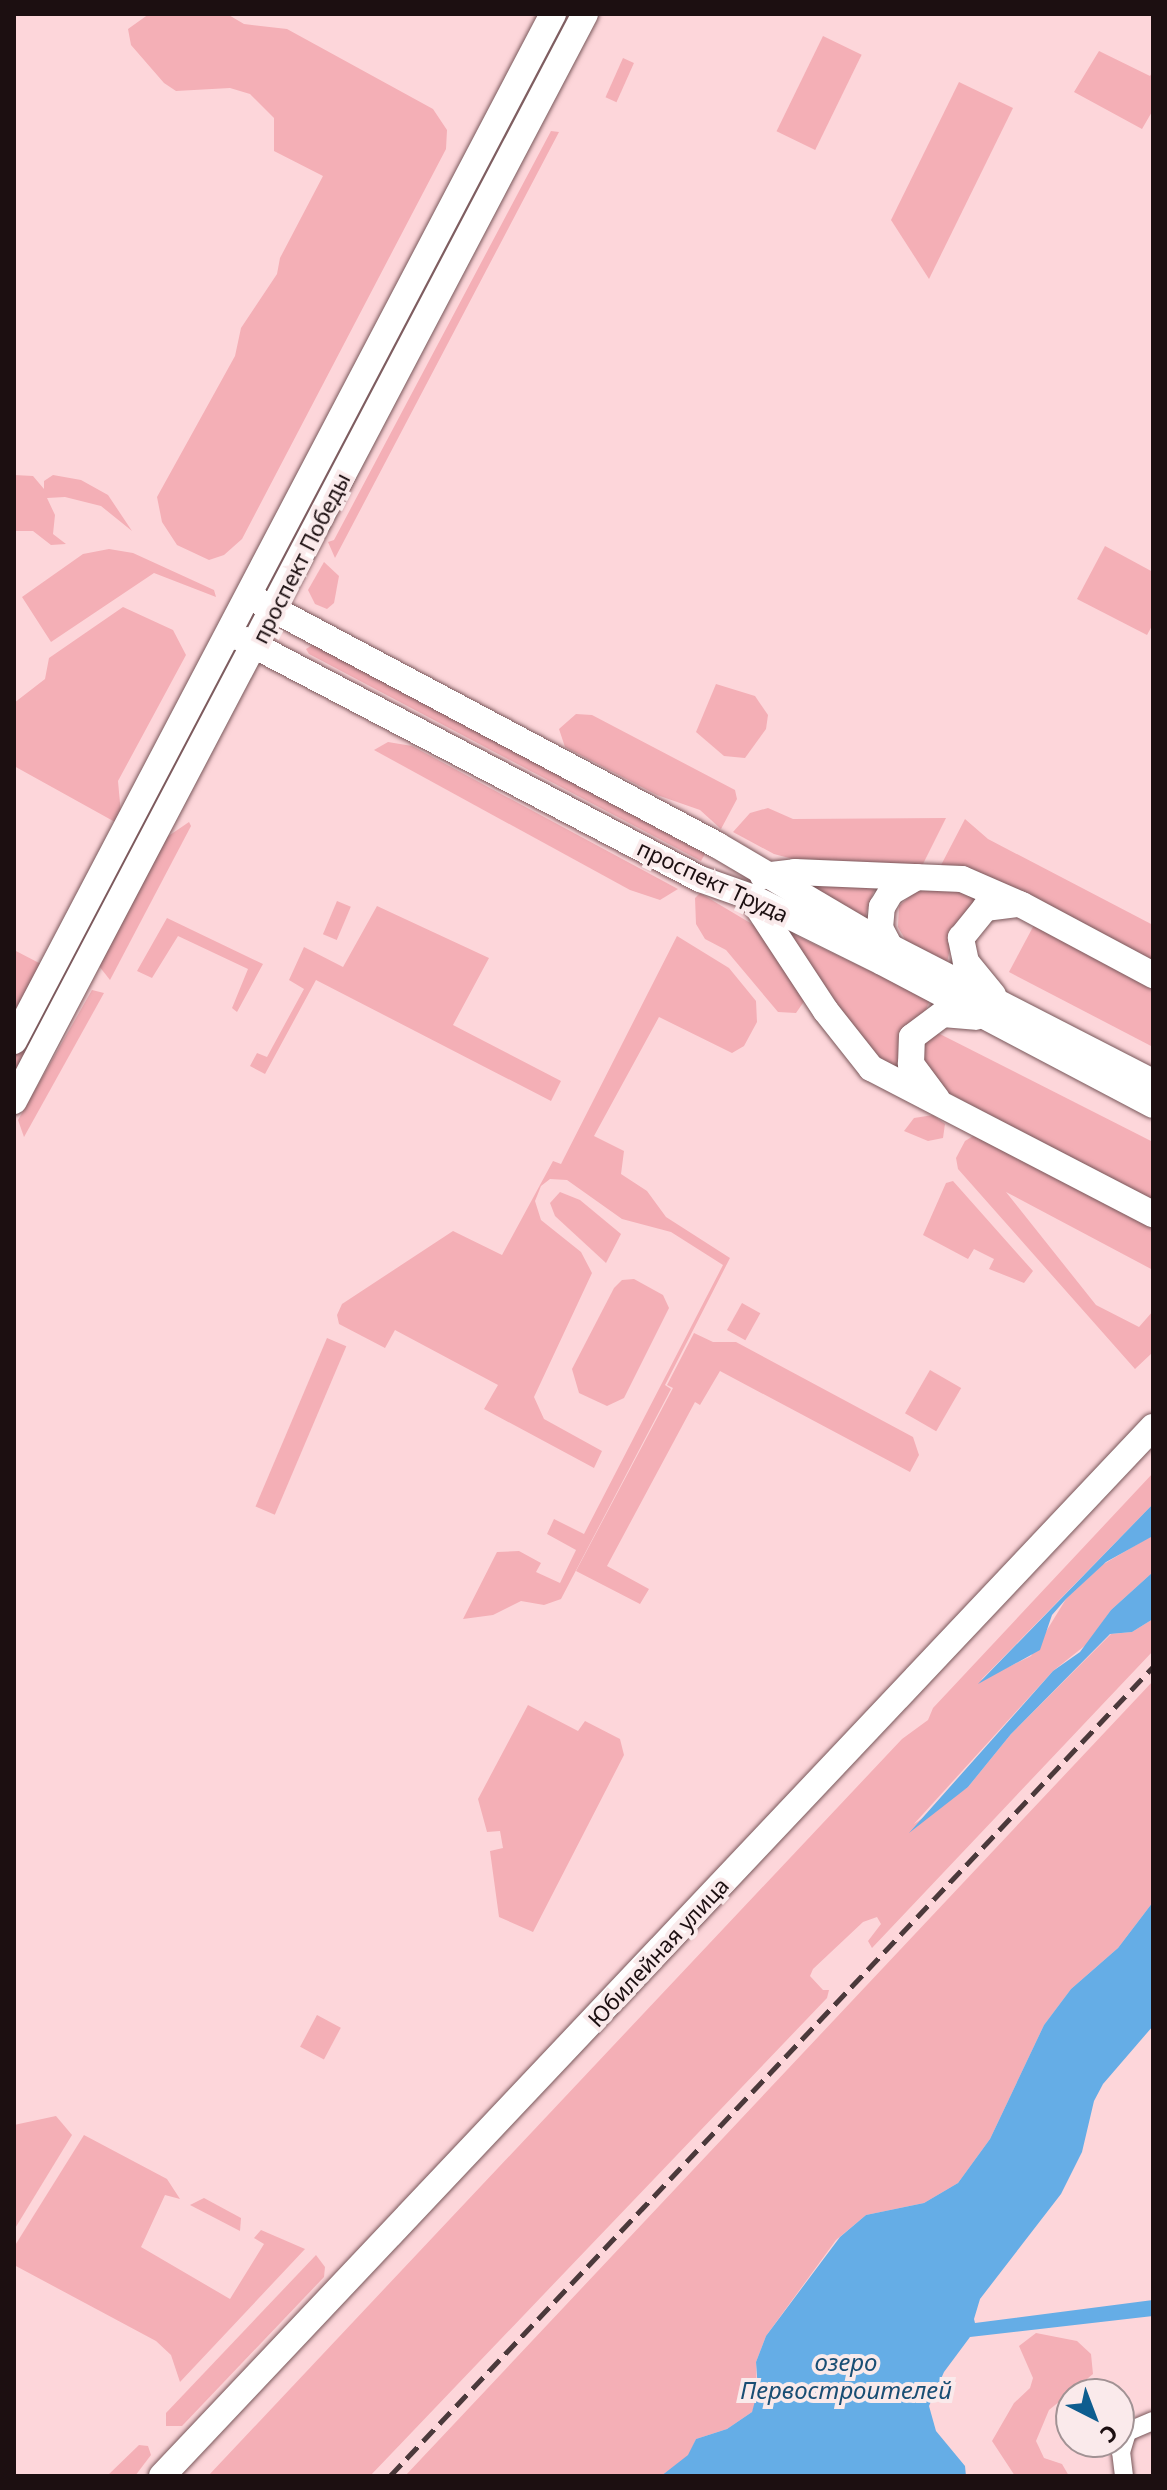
<!DOCTYPE html>
<html>
<head>
<meta charset="utf-8">
<style>
	body { margin:0 }
	#map { position:relative; width:1167px; height:2490px; overflow:hidden; background:#fdd6da; font-family:"Noto Sans",sans-serif }
	div>[style] { position:absolute }
	[style*='--x'] { left:calc(var(--x)*1px); top:calc(var(--y)*1px); width:calc(var(--w)*1px); rotate:calc(var(--a)*1deg) }
	.green>* { inset:0; background:#f4afb6; transform-origin:0 0 }
	.water>* { inset:0; background:#65ade6 }
	.roads { filter:drop-shadow(0 0 2px #78575a) drop-shadow(0 0 2px #78575a) }
	.minor>* { height:18px; margin:-9px; padding:0 9px; transform-origin:9px; border-radius:9px; background:#fff }
	.secondary>* { height:26px; margin:-13px; padding:0 13px; transform-origin:13px; border-radius:13px; background:#fff }
	.rail>* { height:5px; margin-top:-2.5px; transform-origin:0; background:repeating-linear-gradient(90deg,#4b393b 0 16px,transparent 0 24px) }
	span { translate:-50% -50%; white-space:nowrap; text-align:center; line-height:1.15; -webkit-text-stroke:8px #faeaeb; paint-order:stroke }
	.street-label { font-size:22px; color:#1c0f11 }
	.water-label { font-size:24px; color:#194e74; font-style:italic }
	.frame { position:absolute; inset:0; border:16px solid #1c0f11; pointer-events:none }
	.north { position:absolute; left:1055px; top:2378px; width:80px; height:80px; box-sizing:border-box; background:#faeaeb; border:2px solid #a19294; border-radius:50%; rotate:138deg; font-size:22px; font-weight:700; line-height:32px; text-align:center; color:#1c0f11 }
	.north::after { content:''; display:block; margin:auto; width:28px; height:36px; background:#0e5d8f; clip-path:polygon(50% 0,100% 100%,50% 72%,0 100%) }
</style>
</head>
<body>
<div id="map">
	<div class="green">
		<i style="clip-path:polygon(149px 14px,227px 14px,244px 24px,287px 29px,433px 109px,447px 130px,446px 149px,242px 539px,224px 555px,209px 560px,177px 545px,162px 522px,157px 497px,235px 356px,241px 328px,277px 274px,280px 258px,323px 176px,274px 151px,274px 118px,250px 94px,230px 88px,176px 91px,164px 83px,131px 45px,128px 29px)"></i>
		<i style="left:823px;top:36px;width:43px;height:106px;rotate:26deg"></i>
		<i style="clip-path:polygon(1099px 51px,1150px 76px,1153px 71px,1153px 110px,1142px 129px,1074px 92px)"></i>
		<i style="left:623px;top:58px;width:12px;height:43px;rotate:24deg"></i>
		<i style="clip-path:polygon(959px 82px,1013px 108px,929px 279px,891px 220px)"></i>
		<i style="clip-path:polygon(551px 131px,559px 132px,335px 558px,328px 542px,334px 540px)"></i>
		<i style="clip-path:polygon(14px 475px,33px 476px,44px 489px,44px 481px,53px 475px,81px 480px,108px 495px,132px 531px,101px 506px,65px 497px,47px 498px,55px 515px,53px 534px,66px 544px,51px 545px,33px 531px,14px 531px)"></i>
		<i style="clip-path:polygon(1105px 546px,1153px 572px,1153px 624px,1147px 635px,1077px 599px)"></i>
		<i style="clip-path:polygon(109px 549px,133px 553px,214px 590px,216px 597px,154px 573px,51px 642px,22px 597px,83px 554px)"></i>
		<i style="clip-path:polygon(324px 562px,339px 576px,334px 603px,327px 609px,315px 604px,308px 590px)"></i>
		<i style="clip-path:polygon(123px 607px,173px 630px,186px 655px,118px 781px,121px 814px,115px 822px,14px 766px,14px 703px,45px 679px,49px 658px)"></i>
		<i style="clip-path:polygon(314px 644px,705px 854px,701px 861px,309px 654px,306px 649px)"></i>
		<i style="clip-path:polygon(716px 684px,755px 696px,768px 715px,766px 729px,745px 758px,724px 756px,696px 732px)"></i>
		<i style="clip-path:polygon(208px 699px,213px 703px,14px 1085px,14px 1058px,202px 702px)"></i>
		<i style="clip-path:polygon(576px 714px,592px 715px,735px 790px,737px 799px,721px 829px,700px 810px,657px 795px,565px 747px,559px 729px)"></i>
		<i style="clip-path:polygon(388px 742px,412px 746px,678px 889px,660px 900px,630px 890px,374px 750px)"></i>
		<i style="clip-path:polygon(768px 808px,793px 819px,946px 818px,922px 866px,804px 862px,774px 854px,733px 832px,750px 813px)"></i>
		<i style="clip-path:polygon(965px 819px,988px 839px,1153px 925px,1153px 962px,939px 869px)"></i>
		<i style="clip-path:polygon(189px 822px,191px 826px,110px 980px,99px 966px,167px 837px)"></i>
		<i style="clip-path:polygon(800px 884px,875px 887px,864px 920px)"></i>
		<i style="clip-path:polygon(923px 885px,989px 896px,952px 941px,947px 962px,906px 941px,898px 927px,899px 906px)"></i>
		<i style="clip-path:polygon(700px 893px,757px 927px,805px 1000px,796px 1013px,778px 1012px,726px 950px,705px 939px,696px 924px,695px 898px)"></i>
		<i style="left:337px;top:901px;width:15px;height:36px;rotate:23deg"></i>
		<i style="clip-path:polygon(377px 906px,489px 958px,453px 1025px,561px 1081px,551px 1101px,316px 980px,265px 1074px,250px 1066px,257px 1053px,267px 1057px,304px 989px,289px 980px,304px 947px,343px 967px)"></i>
		<i style="clip-path:polygon(167px 918px,263px 964px,237px 1012px,232px 1008px,248px 969px,178px 936px,152px 978px,137px 971px)"></i>
		<i style="clip-path:polygon(1034px 925px,1153px 988px,1153px 1047px,1009px 972px)"></i>
		<i style="clip-path:polygon(789px 932px,930px 1000px,899px 1073px,867px 1048px)"></i>
		<i style="clip-path:polygon(677px 936px,729px 968px,756px 1001px,757px 1022px,744px 1046px,732px 1053px,659px 1017px,594px 1136px,624px 1151px,621px 1174px,647px 1191px,666px 1217px,730px 1258px,665px 1385px,671px 1389px,561px 1599px,544px 1605px,521px 1601px,493px 1615px,463px 1619px,497px 1552px,519px 1551px,541px 1563px,536px 1572px,560px 1583px,576px 1550px,547px 1534px,554px 1519px,584px 1534px,723px 1265px,671px 1232px,622px 1219px,567px 1180px,550px 1179px,541px 1186px,535px 1201px,541px 1220px,581px 1252px,592px 1273px,534px 1397px,544px 1419px,602px 1451px,594px 1468px,484px 1409px,498px 1385px,395px 1330px,385px 1348px,339px 1324px,337px 1315px,342px 1304px,453px 1231px,502px 1255px,553px 1161px,561px 1164px)"></i>
		<i style="clip-path:polygon(14px 950px,41px 964px,14px 1017px)"></i>
		<i style="clip-path:polygon(92px 990px,104px 993px,24px 1137px,18px 1120px)"></i>
		<i style="clip-path:polygon(930px 1029px,1153px 1142px,1153px 1200px,937px 1087px,927px 1079px,919px 1036px)"></i>
		<i style="clip-path:polygon(933px 1115px,945px 1124px,943px 1138px,928px 1141px,904px 1131px,914px 1118px)"></i>
		<i style="clip-path:polygon(978px 1133px,1153px 1227px,1153px 1270px,1006px 1192px,1096px 1305px,1139px 1327px,1153px 1311px,1153px 1352px,1135px 1369px,958px 1169px,956px 1158px,965px 1141px)"></i>
		<i style="clip-path:polygon(953px 1181px,1033px 1271px,1024px 1283px,989px 1269px,994px 1259px,974px 1249px,968px 1259px,923px 1235px,946px 1183px)"></i>
		<i style="clip-path:polygon(560px 1192px,580px 1200px,621px 1234px,606px 1263px,555px 1216px,550px 1203px)"></i>
		<i style="clip-path:polygon(634px 1279px,663px 1295px,669px 1308px,624px 1398px,607px 1406px,579px 1393px,572px 1369px,614px 1288px,622px 1280px)"></i>
		<i style="left:742px;top:1303px;width:21px;height:31px;rotate:29deg"></i>
		<i style="clip-path:polygon(694px 1333px,713px 1342px,736px 1342px,913px 1437px,919px 1455px,910px 1472px,720px 1371px,700px 1405px,695px 1402px,607px 1566px,649px 1589px,640px 1604px,576px 1571px,673px 1388px,667px 1385px)"></i>
		<i style="left:327px;top:1338px;width:21px;height:183px;rotate:23deg"></i>
		<i style="left:930px;top:1370px;width:36px;height:50px;rotate:30deg"></i>
		<i style="clip-path:polygon(1153px 1473px,1153px 1504px,981px 1680px,1031px 1656px,1066px 1599px,1102px 1565px,1153px 1535px,1153px 1572px,1111px 1610px,1087px 1644px,1053px 1671px,914px 1824px,968px 1787px,1011px 1734px,1111px 1634px,1132px 1632px,1153px 1619px,1153px 1651px,872px 1948px,868px 1941px,881px 1924px,877px 1917px,863px 1922px,813px 1969px,810px 1976px,823px 1990px,829px 1990px,827px 1998px,370px 2476px,208px 2476px,902px 1739px,928px 1720px,933px 1708px)"></i>
		<i style="clip-path:polygon(1153px 1681px,1153px 1902px,1118px 1948px,1071px 1989px,1044px 2025px,990px 2139px,958px 2183px,924px 2203px,866px 2215px,836px 2240px,766px 2336px,756px 2362px,757px 2400px,752px 2412px,727px 2429px,696px 2439px,689px 2455px,661px 2476px,405px 2476px)"></i>
		<i style="clip-path:polygon(528px 1705px,578px 1731px,585px 1721px,620px 1739px,624px 1755px,533px 1932px,499px 1917px,490px 1851px,503px 1848px,500px 1831px,487px 1832px,478px 1799px)"></i>
		<i style="left:317px;top:2015px;width:27px;height:36px;rotate:28deg"></i>
		<i style="clip-path:polygon(56px 2116px,72px 2135px,14px 2230px,14px 2125px)"></i>
		<i style="clip-path:polygon(84px 2135px,167px 2179px,180px 2199px,165px 2195px,141px 2247px,230px 2299px,264px 2244px,254px 2238px,261px 2230px,305px 2249px,180px 2382px,171px 2355px,156px 2341px,14px 2265px,14px 2247px)"></i>
		<i style="clip-path:polygon(204px 2198px,241px 2218px,240px 2231px,190px 2205px)"></i>
		<i style="clip-path:polygon(316px 2255px,325px 2267px,324px 2277px,182px 2426px,166px 2426px,166px 2413px)"></i>
		<i style="clip-path:polygon(1036px 2333px,1077px 2341px,1091px 2354px,1093px 2374px,1049px 2410px,1036px 2441px,1044px 2458px,1062px 2464px,1069px 2476px,1015px 2476px,992px 2441px,1014px 2403px,1030px 2388px,1033px 2378px,1019px 2346px)"></i>
		<i style="clip-path:polygon(139px 2445px,148px 2446px,151px 2455px,135px 2476px,107px 2476px)"></i>
	</div>
	<div class="water">
		<i style="clip-path:polygon(1153px 1504px,1151px 1537px,1106px 1562px,1066px 1599px,1052px 1615px,1040px 1650px,978px 1684px)"></i>
		<i style="clip-path:polygon(1153px 1572px,1153px 1619px,1132px 1632px,1110px 1634px,1011px 1734px,968px 1787px,909px 1833px,1053px 1671px,1080px 1652px,1111px 1610px)"></i>
		<i style="clip-path:polygon(1153px 1902px,1153px 2026px,1103px 2084px,1094px 2101px,1082px 2152px,1061px 2194px,980px 2299px,974px 2319px,975px 2323px,1153px 2300px,1153px 2316px,970px 2337px,944px 2372px,929px 2406px,936px 2431px,965px 2466px,966px 2476px,661px 2476px,688px 2455px,696px 2439px,727px 2429px,752px 2412px,758px 2390px,756px 2362px,766px 2336px,840px 2237px,866px 2215px,924px 2203px,958px 2183px,990px 2139px,1044px 2025px,1071px 1989px,1118px 1948px)"></i>
	</div>
	<div class="roads">
		<div class="minor">
			<i style="--x:1124;--y:2476;--w:24;--a:-97"></i>
			<i style="--x:1121;--y:2452;--w:21;--a:-73"></i>
			<i style="--x:1127;--y:2432;--w:28;--a:-23"></i>
		</div>
		<div class="secondary">
			<i style="--x:258;--y:601;--w:520;--a:27.99"></i>
			<i style="--x:717;--y:845;--w:201;--a:30.5"></i>
			<i style="--x:890;--y:947;--w:296;--a:27.2"></i>
			<i style="--x:242;--y:639;--w:517;--a:27.66"></i>
			<i style="--x:700;--y:879;--w:54;--a:19.4"></i>
			<i style="--x:751;--y:897;--w:146;--a:26.4"></i>
			<i style="--x:882;--y:962;--w:306;--a:27.8"></i>
			<i style="--x:763;--y:876;--w:32;--a:-7"></i>
			<i style="--x:795;--y:872;--w:167;--a:2.4"></i>
			<i style="--x:962;--y:879;--w:65;--a:23.4"></i>
			<i style="--x:1022;--y:905;--w:149;--a:28.1"></i>
			<i style="--x:751;--y:897;--w:136;--a:56.7"></i>
			<i style="--x:826;--y:1011;--w:73;--a:51.7"></i>
			<i style="--x:871;--y:1068;--w:318;--a:27.4"></i>
			<i style="--x:890;--y:947;--w:21;--a:-118"></i>
			<i style="--x:880;--y:928;--w:21;--a:-85"></i>
			<i style="--x:882;--y:907;--w:17;--a:-59"></i>
			<i style="--x:891;--y:892;--w:30;--a:-30"></i>
			<i style="--x:993;--y:995;--w:43;--a:-129.3"></i>
			<i style="--x:966;--y:962;--w:25;--a:-102"></i>
			<i style="--x:961;--y:938;--w:38;--a:-51"></i>
			<i style="--x:985;--y:908;--w:34;--a:-7"></i>
			<i style="--x:14;--y:1041;--w:1160;--a:-62.31"></i>
			<i style="--x:937;--y:1099;--w:44;--a:-126.6"></i>
			<i style="--x:911;--y:1064;--w:27;--a:-88"></i>
			<i style="--x:912;--y:1037;--w:39;--a:-37"></i>
			<i style="--x:943;--y:1014;--w:33;--a:5"></i>
			<i style="--x:14;--y:1101;--w:1228;--a:-62.29"></i>
			<i style="--x:162;--y:2476;--w:1443;--a:-46.63"></i>
		</div>
	</div>
	<div class="rail">
		<i style="--x:390;--y:2476;--w:1112;--a:-46.68"></i>
	</div>
	<div class="street-label">
		<span style="left:301px;top:558px;rotate:-63deg">проспект Победы</span>
		<span style="left:713px;top:881px;rotate:25deg">проспект Труда</span>
		<span style="left:658px;top:1952px;rotate:-47deg">Юбилейная улица</span>
	</div>
	<div class="water-label">
		<span style="left:846px;top:2376px">озеро<br>Первостроителей</span>
	</div>
	<div class="frame"></div>
	<div class="north">С</div>
</div>
</body>
</html>
